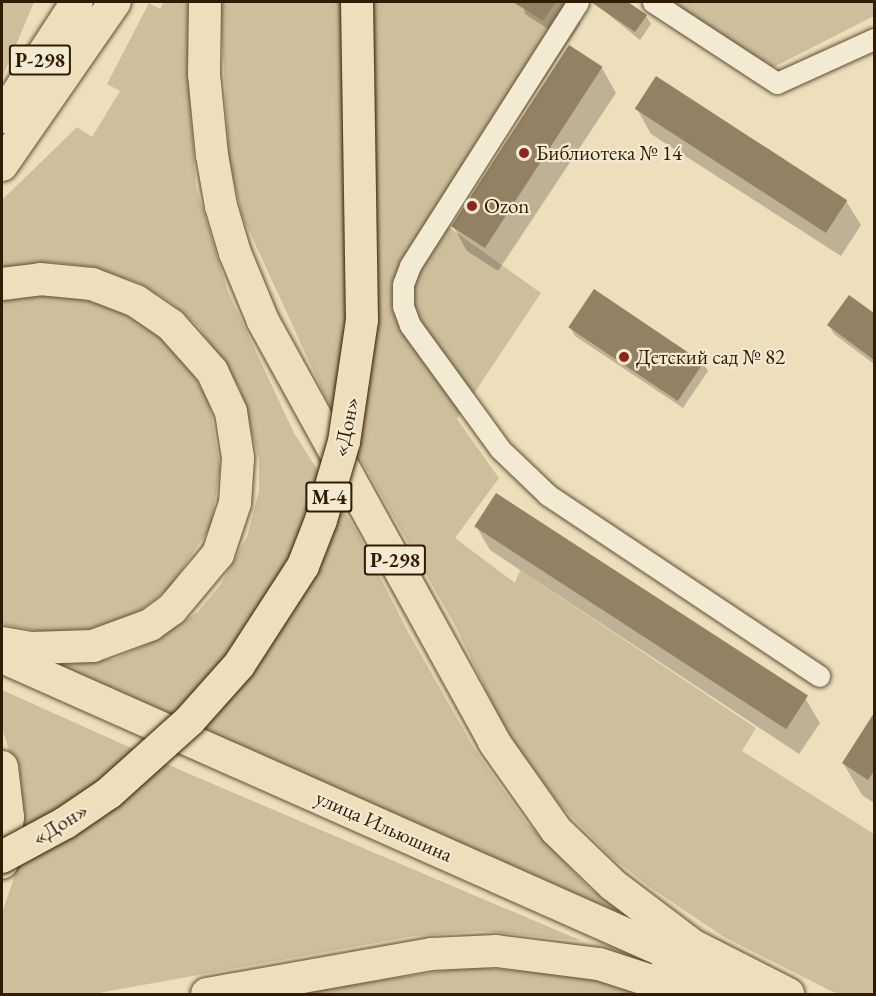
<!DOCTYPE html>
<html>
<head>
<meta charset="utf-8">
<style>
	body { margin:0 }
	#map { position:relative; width:876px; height:996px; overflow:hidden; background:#eddfbc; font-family:"EB Garamond",serif }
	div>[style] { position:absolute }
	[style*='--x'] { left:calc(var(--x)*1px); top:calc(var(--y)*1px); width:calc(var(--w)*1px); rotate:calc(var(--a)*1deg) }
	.green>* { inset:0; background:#cdbe9c }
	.shadow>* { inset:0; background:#0003 }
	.building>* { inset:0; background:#938163; transform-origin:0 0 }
	.roads { filter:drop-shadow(0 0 2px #604d30) drop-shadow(0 0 2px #604d30) }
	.minor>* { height:21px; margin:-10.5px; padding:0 10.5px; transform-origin:10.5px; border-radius:10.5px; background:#f3ead3 }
	.highway>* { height:32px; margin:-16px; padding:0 16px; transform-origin:16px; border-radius:16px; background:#eddfbc }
	.bridges { filter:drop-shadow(0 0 2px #311c02) drop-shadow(0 0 2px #311c02) }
	.highway-bridge>* { height:32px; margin:-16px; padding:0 16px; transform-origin:16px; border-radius:16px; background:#eddfbc }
	.dots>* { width:16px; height:16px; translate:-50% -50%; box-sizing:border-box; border:3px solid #f3ead3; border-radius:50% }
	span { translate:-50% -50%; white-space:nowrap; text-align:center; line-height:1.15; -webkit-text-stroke:4.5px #f3ead3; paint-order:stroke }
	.shield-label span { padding:2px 4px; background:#f3ead3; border:2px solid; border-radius:4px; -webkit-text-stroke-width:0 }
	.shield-label { font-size:20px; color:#311c02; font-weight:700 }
	.poi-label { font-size:21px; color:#311c02 }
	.left { translate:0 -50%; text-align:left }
	.street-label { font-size:21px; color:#311c02 }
	.frame { position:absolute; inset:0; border:3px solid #311c02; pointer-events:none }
</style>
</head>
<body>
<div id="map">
	<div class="green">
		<i style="clip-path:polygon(2px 2px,34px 2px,2px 78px)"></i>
		<i style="clip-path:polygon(164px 2px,191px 2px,190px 102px,196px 187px,228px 292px,294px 433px,357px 532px,408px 632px,475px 750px,525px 821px,590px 889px,621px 910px,618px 915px,56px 665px,114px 659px,152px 642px,198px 612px,221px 584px,247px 537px,259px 491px,259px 459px,239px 387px,198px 326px,172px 303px,139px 283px,93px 267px,50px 262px,2px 268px,2px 200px,77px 127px,92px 137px,120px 91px,107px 84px,149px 3px,160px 9px)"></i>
		<i style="clip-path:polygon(220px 2px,577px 2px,580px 25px,447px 226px,541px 293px,457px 419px,499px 478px,455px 538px,515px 583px,520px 570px,756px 728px,742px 751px,874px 834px,874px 994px,840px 994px,831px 991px,724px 937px,651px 888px,610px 856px,561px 806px,520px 750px,502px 723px,456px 627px,324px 394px,242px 215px,229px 157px)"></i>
		<i style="clip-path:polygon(665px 2px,874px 2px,874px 16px,774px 67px)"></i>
		<i style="clip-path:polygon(50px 295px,92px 300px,118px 310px,165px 340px,184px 359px,209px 401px,220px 468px,211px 526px,170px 587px,136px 614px,89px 629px,44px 632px,2px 624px,2px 300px)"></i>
		<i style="clip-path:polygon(2px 690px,187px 773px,582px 941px,482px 931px,414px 936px,93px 994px,2px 994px,2px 913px,15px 875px,22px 824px,20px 785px,2px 728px)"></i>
		<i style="clip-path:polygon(469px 967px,584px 975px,653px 994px,289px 994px)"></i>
	</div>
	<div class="shadow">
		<i style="clip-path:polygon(523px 2px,566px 2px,548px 29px,525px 14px)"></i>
		<i style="clip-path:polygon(593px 2px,626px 2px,646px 16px,651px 24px,640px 40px)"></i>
		<i style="clip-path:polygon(602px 68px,616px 93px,498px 271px,467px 251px,453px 226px)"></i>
		<i style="clip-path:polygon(637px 109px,846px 201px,861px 225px,841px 256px,651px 134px)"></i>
		<i style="clip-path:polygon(850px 297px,874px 315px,874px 364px,834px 334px,829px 325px)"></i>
		<i style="clip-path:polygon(570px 327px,703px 363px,708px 371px,683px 408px,575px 336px)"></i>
		<i style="clip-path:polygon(476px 526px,805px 698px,820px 723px,799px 754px,490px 550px)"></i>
		<i style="clip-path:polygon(874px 715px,874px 803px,862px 795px,843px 763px)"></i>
	</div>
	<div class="building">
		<i style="clip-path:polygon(513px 2px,556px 2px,543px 21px)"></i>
		<i style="clip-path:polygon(591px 2px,628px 2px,647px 15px,635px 32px)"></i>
		<i style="left:569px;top:45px;width:40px;height:216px;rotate:33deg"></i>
		<i style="left:656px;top:76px;width:228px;height:39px;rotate:33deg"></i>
		<i style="left:594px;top:289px;width:132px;height:46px;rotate:34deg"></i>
		<i style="clip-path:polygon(849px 295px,874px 313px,874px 360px,827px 325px)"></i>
		<i style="left:496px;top:493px;width:372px;height:40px;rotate:33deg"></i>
		<i style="clip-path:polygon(874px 713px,874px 771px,868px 780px,842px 763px)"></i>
	</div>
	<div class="roads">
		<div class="minor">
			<i style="--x:578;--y:2;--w:313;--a:122.5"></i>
			<i style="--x:410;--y:266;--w:19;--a:111"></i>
			<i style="--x:403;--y:284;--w:22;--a:90"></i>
			<i style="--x:403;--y:306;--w:20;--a:70"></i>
			<i style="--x:410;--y:325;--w:153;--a:54"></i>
			<i style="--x:500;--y:449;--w:66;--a:43.8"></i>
			<i style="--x:548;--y:495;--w:326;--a:33.7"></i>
			<i style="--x:653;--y:2;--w:148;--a:33.2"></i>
			<i style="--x:777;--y:83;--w:107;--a:-24.4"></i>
		</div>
		<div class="highway">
			<i style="--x:205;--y:2;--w:72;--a:90.8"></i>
			<i style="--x:204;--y:74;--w:81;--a:84.4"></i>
			<i style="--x:212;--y:155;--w:52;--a:80"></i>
			<i style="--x:221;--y:206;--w:49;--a:73.4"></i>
			<i style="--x:235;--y:253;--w:74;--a:67.6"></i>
			<i style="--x:263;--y:321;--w:480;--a:61.2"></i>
			<i style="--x:494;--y:742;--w:108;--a:54.8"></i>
			<i style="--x:556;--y:830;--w:79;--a:44"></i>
			<i style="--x:613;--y:885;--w:99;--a:37.2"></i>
			<i style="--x:692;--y:945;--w:108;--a:27"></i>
			<i style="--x:2;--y:117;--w:137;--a:-56.9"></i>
			<i style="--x:2;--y:165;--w:198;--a:-55.3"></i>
			<i style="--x:2;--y:284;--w:38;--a:-7"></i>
			<i style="--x:40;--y:279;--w:52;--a:5.5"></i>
			<i style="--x:92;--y:284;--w:47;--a:21.1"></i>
			<i style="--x:136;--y:301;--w:42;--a:34.4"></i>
			<i style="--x:171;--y:325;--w:62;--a:48.3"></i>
			<i style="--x:212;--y:371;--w:45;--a:65.1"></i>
			<i style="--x:231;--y:412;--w:47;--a:81.3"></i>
			<i style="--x:238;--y:458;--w:45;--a:93.8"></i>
			<i style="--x:235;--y:503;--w:54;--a:108.4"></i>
			<i style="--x:218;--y:554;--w:72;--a:129.9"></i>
			<i style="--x:172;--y:609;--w:27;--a:144"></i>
			<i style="--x:150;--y:625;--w:61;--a:159.8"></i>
			<i style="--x:93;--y:646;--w:62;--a:178.2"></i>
			<i style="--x:31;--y:648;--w:29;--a:-170"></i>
			<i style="--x:2;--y:657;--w:756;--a:23.95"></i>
			<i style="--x:2;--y:767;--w:50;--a:83.2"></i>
			<i style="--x:8;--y:817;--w:46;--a:97.4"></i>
			<i style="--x:668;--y:965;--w:74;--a:23.1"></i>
			<i style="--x:207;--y:994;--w:228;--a:-10.1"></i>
			<i style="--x:431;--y:954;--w:65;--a:-2.6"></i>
			<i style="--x:496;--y:951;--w:104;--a:7.2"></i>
			<i style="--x:599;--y:964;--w:94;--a:18"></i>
		</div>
	</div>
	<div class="bridges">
		<div class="highway-bridge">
			<i style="--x:2;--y:857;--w:72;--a:-28.4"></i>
			<i style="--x:65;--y:823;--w:53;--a:-34.3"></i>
			<i style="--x:109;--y:793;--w:109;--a:-42"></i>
			<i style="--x:190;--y:720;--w:74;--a:-48.3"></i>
			<i style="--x:239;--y:665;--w:118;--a:-57.1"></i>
			<i style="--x:303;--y:566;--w:49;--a:-68.6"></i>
			<i style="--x:321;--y:520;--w:81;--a:-73.6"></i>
			<i style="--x:344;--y:442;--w:123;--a:-81.6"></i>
			<i style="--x:362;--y:320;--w:318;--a:-90.9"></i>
		</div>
	</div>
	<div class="dots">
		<i style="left:524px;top:153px;background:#8f2418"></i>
		<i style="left:472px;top:206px;background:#8f2418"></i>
		<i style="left:624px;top:357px;background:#8f2418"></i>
	</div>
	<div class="shield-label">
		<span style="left:40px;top:60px">Р-298</span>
		<span style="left:329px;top:497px">М-4</span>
		<span style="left:395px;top:560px">Р-298</span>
	</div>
	<div class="poi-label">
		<span class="left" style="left:536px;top:153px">Библиотека № 14</span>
		<span class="left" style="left:484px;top:206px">Ozon</span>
		<span class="left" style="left:636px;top:357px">Детский сад № 82</span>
	</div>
	<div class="street-label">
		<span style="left:346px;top:427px;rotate:-78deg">«Дон»</span>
		<span style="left:60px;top:824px;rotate:-32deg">«Дон»</span>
		<span style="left:384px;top:826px;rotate:24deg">улица Ильюшина</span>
	</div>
	<div class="frame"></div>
</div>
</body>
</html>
